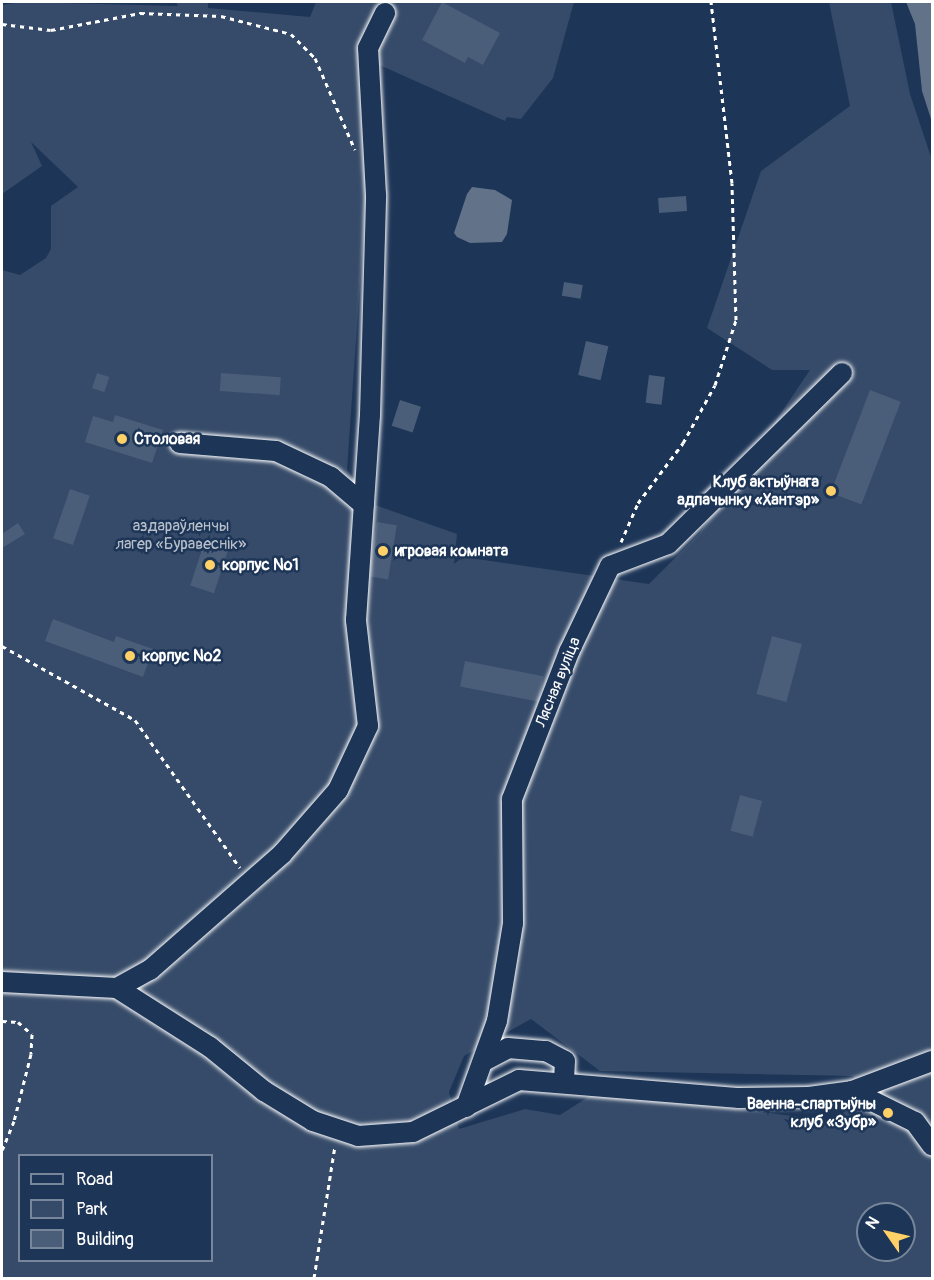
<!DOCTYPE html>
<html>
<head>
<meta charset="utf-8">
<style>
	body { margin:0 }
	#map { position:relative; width:934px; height:1280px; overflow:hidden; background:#1d3557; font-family:Pangolin,sans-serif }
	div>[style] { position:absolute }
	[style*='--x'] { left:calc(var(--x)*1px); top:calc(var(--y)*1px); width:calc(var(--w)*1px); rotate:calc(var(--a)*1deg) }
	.green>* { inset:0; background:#364b69 }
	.water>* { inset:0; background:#617289 }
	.building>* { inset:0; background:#4a5d79; transform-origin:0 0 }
	.path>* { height:3px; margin-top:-1.5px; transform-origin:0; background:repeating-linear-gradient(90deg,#fff 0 4.5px,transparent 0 9px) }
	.roads { filter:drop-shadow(0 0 2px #fff) drop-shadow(0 0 2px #fff) }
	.minor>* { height:20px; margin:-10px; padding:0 10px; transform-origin:10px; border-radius:10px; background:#1d3557 }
	.dots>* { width:16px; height:16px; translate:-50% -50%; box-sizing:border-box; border:3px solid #1d3557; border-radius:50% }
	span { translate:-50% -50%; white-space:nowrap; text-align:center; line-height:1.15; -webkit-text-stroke:5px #1d3557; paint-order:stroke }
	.poi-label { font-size:16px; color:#fff; font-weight:700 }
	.left { translate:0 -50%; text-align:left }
	.right { translate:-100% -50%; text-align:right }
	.park-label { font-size:16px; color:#b9c0ca }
	.street-label { font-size:16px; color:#fff }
	.frame { position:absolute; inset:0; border:3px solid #fff; pointer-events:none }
	.legend { position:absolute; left:18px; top:1154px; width:195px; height:108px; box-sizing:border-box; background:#1d3557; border:2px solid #77869a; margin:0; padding:8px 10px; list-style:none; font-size:18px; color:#fff }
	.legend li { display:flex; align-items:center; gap:12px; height:30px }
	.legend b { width:30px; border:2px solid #77869a }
	.north { position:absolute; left:856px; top:1202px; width:60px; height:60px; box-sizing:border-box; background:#1d3557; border:2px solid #77869a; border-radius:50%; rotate:304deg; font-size:16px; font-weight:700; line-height:24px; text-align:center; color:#fff }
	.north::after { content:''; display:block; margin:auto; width:21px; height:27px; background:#ffd166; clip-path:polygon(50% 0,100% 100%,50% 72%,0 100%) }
</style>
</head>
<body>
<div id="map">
	<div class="green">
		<i style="clip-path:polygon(evenodd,22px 2px,178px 6px,176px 2px,208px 2px,208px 8px,310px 17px,316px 2px,574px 2px,553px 78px,521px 119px,507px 117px,505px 121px,375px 63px,347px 470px,375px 505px,457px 534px,454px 564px,463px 557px,649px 584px,699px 534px,810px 370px,772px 370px,707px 328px,761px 171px,850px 106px,829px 2px,891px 2px,910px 94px,932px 160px,932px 1278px,2px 1278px,2px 270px,20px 275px,46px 258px,51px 249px,51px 206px,78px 187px,31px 142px,42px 166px,2px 194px,2px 5px,22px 2px,531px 1019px,600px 1071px,854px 1076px,841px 1122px,596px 1092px,560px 1115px,525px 1109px,459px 1129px,449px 1092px,464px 1056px,531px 1019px,22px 2px,20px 1156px,212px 1156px,212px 1260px,20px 1260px,20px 1156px,22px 2px,868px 1214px,904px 1214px,904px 1250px,868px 1250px,868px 1214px)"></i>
	</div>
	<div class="water">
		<i style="clip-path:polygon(906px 2px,932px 2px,932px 122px,922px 91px,915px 24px)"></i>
		<i style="clip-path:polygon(472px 187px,495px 190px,512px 200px,507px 234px,502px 242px,470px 243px,457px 237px,454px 233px,467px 194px)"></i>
	</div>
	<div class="building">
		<i style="clip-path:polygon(442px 2px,500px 33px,483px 65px,468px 57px,465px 63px,422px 40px)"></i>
		<i style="left:686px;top:196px;width:15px;height:28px;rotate:86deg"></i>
		<i style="left:564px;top:282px;width:19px;height:14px;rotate:9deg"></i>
		<i style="left:586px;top:341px;width:23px;height:35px;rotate:13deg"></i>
		<i style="left:97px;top:373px;width:13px;height:16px;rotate:18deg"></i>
		<i style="left:221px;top:373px;width:60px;height:18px;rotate:4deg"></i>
		<i style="left:649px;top:375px;width:16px;height:28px;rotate:7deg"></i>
		<i style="left:870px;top:390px;width:33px;height:110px;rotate:21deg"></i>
		<i style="left:400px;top:400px;width:22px;height:27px;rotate:18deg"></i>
		<i style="clip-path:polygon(115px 415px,163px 430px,152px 463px,85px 442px,93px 416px,113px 422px)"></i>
		<i style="left:70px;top:489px;width:21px;height:52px;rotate:19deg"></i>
		<i style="left:377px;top:522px;width:20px;height:55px;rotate:9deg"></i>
		<i style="clip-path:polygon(18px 523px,25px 534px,2px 548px,2px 534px)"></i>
		<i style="left:206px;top:537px;width:25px;height:51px;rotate:18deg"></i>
		<i style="clip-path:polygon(53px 619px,114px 642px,116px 636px,153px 649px,143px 677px,45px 641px)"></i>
		<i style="left:772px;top:636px;width:31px;height:60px;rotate:15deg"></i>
		<i style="left:465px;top:661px;width:80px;height:26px;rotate:11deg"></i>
		<i style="left:740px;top:795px;width:23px;height:37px;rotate:15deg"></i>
	</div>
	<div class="path">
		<i style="--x:2;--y:24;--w:49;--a:7"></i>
		<i style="--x:51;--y:30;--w:91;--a:-10.8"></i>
		<i style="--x:140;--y:13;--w:81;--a:2.1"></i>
		<i style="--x:221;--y:16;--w:72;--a:14.4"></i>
		<i style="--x:291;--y:34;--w:34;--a:45"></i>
		<i style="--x:315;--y:58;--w:100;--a:66.5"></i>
		<i style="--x:621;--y:542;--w:43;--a:-66.4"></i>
		<i style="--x:638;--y:503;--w:75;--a:-53.1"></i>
		<i style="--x:683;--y:443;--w:66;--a:-61.1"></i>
		<i style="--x:715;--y:385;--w:68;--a:-72.1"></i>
		<i style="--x:736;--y:320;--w:137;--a:-91.7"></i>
		<i style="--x:732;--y:183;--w:182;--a:-96.6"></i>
		<i style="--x:2;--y:646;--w:152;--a:29.1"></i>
		<i style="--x:135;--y:720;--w:181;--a:54.6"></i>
		<i style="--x:2;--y:1021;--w:16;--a:4"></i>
		<i style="--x:18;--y:1022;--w:18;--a:41"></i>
		<i style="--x:32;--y:1034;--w:20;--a:93"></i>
		<i style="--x:31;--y:1054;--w:69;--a:104.2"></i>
		<i style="--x:14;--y:1121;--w:31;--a:112"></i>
		<i style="--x:314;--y:1278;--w:135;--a:-81"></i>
	</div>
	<div class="roads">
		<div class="minor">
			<i style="--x:180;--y:443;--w:96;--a:4.8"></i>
			<i style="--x:276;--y:451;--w:61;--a:25.3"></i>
			<i style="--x:331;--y:477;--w:43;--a:40.3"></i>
			<i style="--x:2;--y:982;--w:115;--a:3"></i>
			<i style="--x:117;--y:988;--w:110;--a:32.4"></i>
			<i style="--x:210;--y:1047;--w:70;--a:39.2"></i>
			<i style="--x:264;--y:1091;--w:57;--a:31.5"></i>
			<i style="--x:313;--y:1121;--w:47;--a:18.4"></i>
			<i style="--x:358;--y:1136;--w:55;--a:-4.2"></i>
			<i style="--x:413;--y:1132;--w:118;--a:-26.1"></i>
			<i style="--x:519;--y:1080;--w:221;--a:4.7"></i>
			<i style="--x:739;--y:1098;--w:70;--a:-0.8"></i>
			<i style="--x:809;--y:1097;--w:43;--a:-7.9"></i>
			<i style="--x:852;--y:1091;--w:85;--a:-20.6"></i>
			<i style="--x:117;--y:988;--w:38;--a:-29"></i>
			<i style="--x:150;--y:970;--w:176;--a:-41.3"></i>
			<i style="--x:282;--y:854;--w:85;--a:-48.8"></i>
			<i style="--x:338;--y:790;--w:71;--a:-64.9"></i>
			<i style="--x:368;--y:726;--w:107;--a:-96.5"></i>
			<i style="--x:356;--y:620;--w:205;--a:-86.1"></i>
			<i style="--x:370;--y:415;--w:220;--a:-88.4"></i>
			<i style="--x:376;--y:195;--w:147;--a:-93.1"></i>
			<i style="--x:368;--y:48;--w:39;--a:-64"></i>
			<i style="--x:484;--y:1061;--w:27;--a:-28"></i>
			<i style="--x:508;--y:1048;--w:38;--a:5"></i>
			<i style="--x:546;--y:1051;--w:21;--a:28"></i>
			<i style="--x:565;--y:1061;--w:20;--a:93"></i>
			<i style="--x:852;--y:1091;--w:70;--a:26.2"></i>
			<i style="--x:915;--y:1122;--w:29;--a:54"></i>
			<i style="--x:466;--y:1107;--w:91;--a:-70.2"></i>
			<i style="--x:497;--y:1021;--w:99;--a:-80.7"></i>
			<i style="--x:513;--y:923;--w:124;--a:-90.5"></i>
			<i style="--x:512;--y:799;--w:158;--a:-68.8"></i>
			<i style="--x:569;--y:652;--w:95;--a:-64.5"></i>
			<i style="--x:610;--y:566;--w:62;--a:-20.8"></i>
			<i style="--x:668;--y:544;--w:244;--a:-44.5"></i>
		</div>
	</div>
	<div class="dots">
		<i style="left:122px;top:439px;background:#ffd166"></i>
		<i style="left:831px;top:491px;background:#ffd166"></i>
		<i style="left:383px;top:551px;background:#ffd166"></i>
		<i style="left:210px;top:565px;background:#ffd166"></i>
		<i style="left:130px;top:656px;background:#ffd166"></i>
		<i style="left:888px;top:1113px;background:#ffd166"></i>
	</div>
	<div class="poi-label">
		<span class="left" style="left:134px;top:439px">Столовая</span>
		<span class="right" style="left:819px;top:491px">Клуб актыўнага<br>адпачынку «Хантэр»</span>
		<span class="left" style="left:395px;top:551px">игровая комната</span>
		<span class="left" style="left:222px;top:565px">корпус №1</span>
		<span class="left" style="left:142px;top:656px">корпус №2</span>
		<span class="right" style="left:876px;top:1113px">Ваенна-спартыўны<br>клуб «Зубр»</span>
	</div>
	<div class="park-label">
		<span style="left:181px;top:535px">аздараўленчы<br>лагер «Буравеснік»</span>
	</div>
	<div class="street-label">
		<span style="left:558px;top:682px;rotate:-68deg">Лясная вуліца</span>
	</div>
	<div class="frame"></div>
	<ul class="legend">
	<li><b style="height:8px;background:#1d3557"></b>Road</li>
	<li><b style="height:16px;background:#364b69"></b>Park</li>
	<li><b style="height:16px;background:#4a5d79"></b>Building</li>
	</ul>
	<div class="north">N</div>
</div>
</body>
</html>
